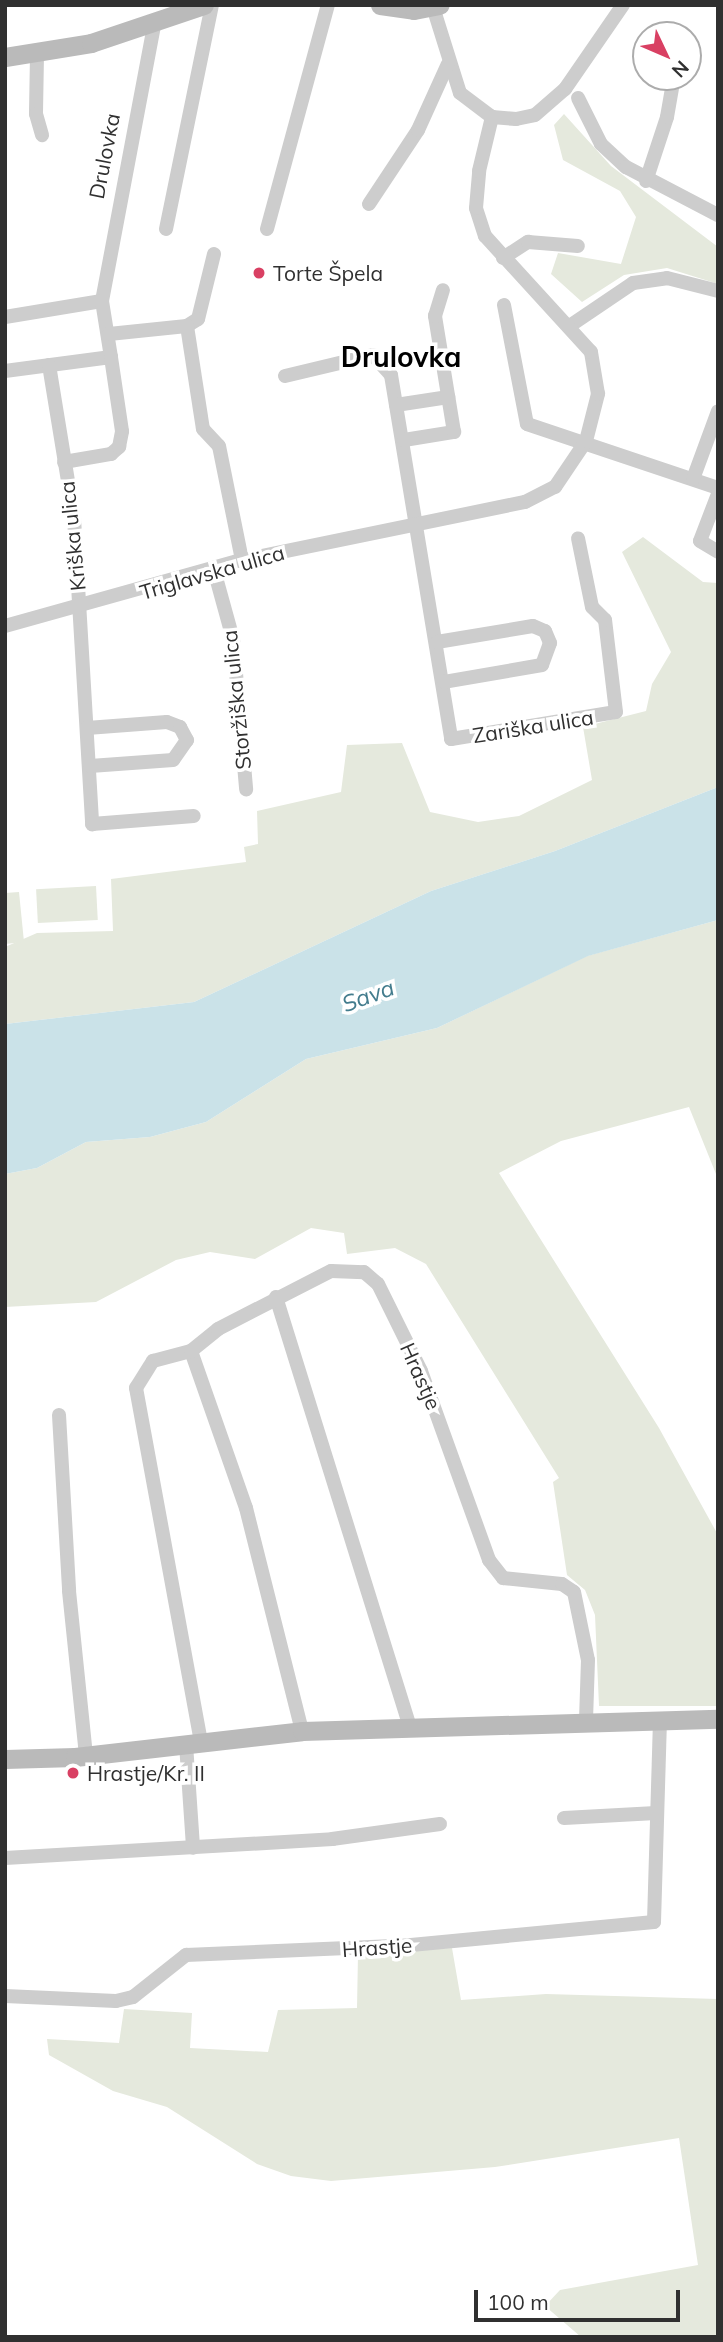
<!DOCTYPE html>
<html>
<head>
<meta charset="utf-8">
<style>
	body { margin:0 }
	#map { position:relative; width:723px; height:2342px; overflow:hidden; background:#fff; font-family:Mulish,sans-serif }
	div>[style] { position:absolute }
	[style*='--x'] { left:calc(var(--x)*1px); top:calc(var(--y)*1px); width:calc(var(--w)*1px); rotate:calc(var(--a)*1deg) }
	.green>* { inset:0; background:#e5e9dd; transform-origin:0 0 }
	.water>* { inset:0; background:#cae2e8 }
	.street>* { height:14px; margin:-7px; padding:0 7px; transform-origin:7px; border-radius:7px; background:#cdcdcd }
	.secondary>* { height:19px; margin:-9.5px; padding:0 9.5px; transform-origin:9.5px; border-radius:9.5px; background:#bababa }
	.dots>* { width:19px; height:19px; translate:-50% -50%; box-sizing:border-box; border:4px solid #fff; border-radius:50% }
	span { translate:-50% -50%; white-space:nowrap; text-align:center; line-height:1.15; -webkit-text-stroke:7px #fff; paint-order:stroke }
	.street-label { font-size:21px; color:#303030 }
	.poi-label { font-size:21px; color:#303030 }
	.left { translate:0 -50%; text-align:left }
	.water-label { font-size:23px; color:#437c8d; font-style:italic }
	.district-label { font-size:28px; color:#000; font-weight:700 }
	.frame { position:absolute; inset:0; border:7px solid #303030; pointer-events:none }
	.north { position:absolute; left:632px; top:21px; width:70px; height:70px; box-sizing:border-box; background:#fff; border:2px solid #acacac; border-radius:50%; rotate:134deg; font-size:19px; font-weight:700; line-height:28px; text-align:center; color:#303030 }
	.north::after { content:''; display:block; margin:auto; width:24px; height:32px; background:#d94063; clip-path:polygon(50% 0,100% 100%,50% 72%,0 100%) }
	.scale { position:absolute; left:474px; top:2290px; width:206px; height:32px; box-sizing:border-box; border:4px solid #303030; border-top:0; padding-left:9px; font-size:21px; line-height:24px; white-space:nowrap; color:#303030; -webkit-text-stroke:5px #fff; paint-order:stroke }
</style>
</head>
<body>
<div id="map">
	<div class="green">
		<i style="clip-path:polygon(564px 114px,611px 166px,718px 247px,718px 284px,667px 268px,624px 275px,582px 302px,551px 274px,558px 253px,621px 264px,636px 217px,620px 191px,563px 160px,554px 125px)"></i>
		<i style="clip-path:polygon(643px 537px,703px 582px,718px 583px,718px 787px,555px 851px,431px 891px,194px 1002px,5px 1024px,5px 947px,37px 933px,113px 931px,111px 879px,246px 862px,244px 847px,258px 844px,257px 811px,341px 792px,347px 745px,402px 743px,430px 812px,478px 822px,519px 816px,592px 780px,583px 727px,646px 711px,652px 684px,671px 652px,622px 552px)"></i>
		<i style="left:96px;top:886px;width:34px;height:60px;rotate:87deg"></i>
		<i style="clip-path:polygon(19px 892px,24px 942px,5px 944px,5px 893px)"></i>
		<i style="clip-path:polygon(718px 920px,718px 1179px,689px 1107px,561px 1141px,499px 1173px,659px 1428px,718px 1535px,718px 1706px,599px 1706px,595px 1615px,585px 1590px,567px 1575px,553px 1482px,559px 1478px,426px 1264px,395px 1248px,347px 1254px,344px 1233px,311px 1228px,255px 1259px,210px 1252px,176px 1260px,96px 1302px,5px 1307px,5px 1174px,37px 1168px,86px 1142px,150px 1137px,206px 1122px,306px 1059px,437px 1028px,587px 956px)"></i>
		<i style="clip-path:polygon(452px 1948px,461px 2000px,546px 1994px,718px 1999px,718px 2337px,581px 2337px,545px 2306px,560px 2290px,698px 2265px,679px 2138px,495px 2167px,331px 2181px,291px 2176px,257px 2164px,167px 2107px,113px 2091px,49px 2055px,47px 2039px,119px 2043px,124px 2009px,192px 2013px,190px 2048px,268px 2052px,278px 2010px,357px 2008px,358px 1954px)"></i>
	</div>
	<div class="water">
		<i style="clip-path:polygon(718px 787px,718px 920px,588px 956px,437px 1028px,306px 1059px,206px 1122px,150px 1137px,86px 1142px,37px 1168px,5px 1174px,5px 1024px,194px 1002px,431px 891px,555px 851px)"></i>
	</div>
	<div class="street">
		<i style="--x:433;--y:7;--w:90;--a:72.6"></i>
		<i style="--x:460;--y:93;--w:40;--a:37"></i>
		<i style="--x:492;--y:117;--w:24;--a:5"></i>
		<i style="--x:516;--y:119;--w:19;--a:-12"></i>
		<i style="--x:535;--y:115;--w:40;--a:-41"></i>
		<i style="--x:565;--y:89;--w:102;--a:-55.4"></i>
		<i style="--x:673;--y:32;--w:3;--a:90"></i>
		<i style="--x:37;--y:55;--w:59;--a:91"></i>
		<i style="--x:36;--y:114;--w:22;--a:74"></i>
		<i style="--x:578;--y:98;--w:51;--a:63.4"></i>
		<i style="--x:601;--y:144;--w:34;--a:43"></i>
		<i style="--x:626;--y:167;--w:104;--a:27.6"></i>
		<i style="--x:646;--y:181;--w:67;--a:-71.8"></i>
		<i style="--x:667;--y:117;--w:41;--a:-80.1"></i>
		<i style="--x:369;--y:204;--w:89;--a:-56.5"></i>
		<i style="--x:418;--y:130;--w:72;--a:-65.6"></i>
		<i style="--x:166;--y:229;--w:229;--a:-78.4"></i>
		<i style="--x:267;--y:229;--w:232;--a:-74.8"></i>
		<i style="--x:214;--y:254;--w:67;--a:103.8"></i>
		<i style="--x:198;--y:319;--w:13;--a:148"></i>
		<i style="--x:187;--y:326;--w:104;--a:81.2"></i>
		<i style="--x:203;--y:429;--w:23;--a:47"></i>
		<i style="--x:219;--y:446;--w:116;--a:78.6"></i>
		<i style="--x:503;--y:258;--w:30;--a:-33"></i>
		<i style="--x:528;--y:242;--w:50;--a:4.6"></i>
		<i style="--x:102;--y:301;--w:285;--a:-79.3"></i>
		<i style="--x:504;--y:305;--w:121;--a:79.1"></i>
		<i style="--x:527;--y:424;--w:201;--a:18.5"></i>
		<i style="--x:5;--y:317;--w:98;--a:-9.4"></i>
		<i style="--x:102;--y:301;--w:57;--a:80.9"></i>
		<i style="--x:111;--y:357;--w:107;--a:172.5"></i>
		<i style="--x:571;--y:325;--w:75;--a:-34.1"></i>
		<i style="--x:633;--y:283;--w:34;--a:-8"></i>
		<i style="--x:667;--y:278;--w:53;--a:14.3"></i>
		<i style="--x:109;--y:334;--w:78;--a:-5.9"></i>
		<i style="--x:49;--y:365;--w:155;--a:80.7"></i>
		<i style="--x:74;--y:518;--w:307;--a:86.6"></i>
		<i style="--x:92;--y:824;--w:102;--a:-4.5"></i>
		<i style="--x:285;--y:376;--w:90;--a:-13.4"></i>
		<i style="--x:373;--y:355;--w:27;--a:48"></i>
		<i style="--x:391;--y:375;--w:369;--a:80.6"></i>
		<i style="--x:451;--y:739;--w:167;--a:-9.3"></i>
		<i style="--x:616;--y:712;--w:93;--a:-96.8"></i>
		<i style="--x:605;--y:620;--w:18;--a:-135"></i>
		<i style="--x:592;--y:607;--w:70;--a:-101.5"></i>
		<i style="--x:396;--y:405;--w:53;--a:-8.7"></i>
		<i style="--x:404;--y:440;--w:51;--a:-9.1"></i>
		<i style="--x:454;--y:432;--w:118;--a:-99.3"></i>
		<i style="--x:435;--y:316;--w:27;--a:-73"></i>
		<i style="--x:64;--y:462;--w:48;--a:-9.7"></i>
		<i style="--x:111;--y:454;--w:11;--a:-41"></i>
		<i style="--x:119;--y:447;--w:16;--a:-79"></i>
		<i style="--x:122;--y:431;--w:75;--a:-98.5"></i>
		<i style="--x:693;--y:479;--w:72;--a:-69.8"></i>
		<i style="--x:718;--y:494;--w:50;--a:111"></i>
		<i style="--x:700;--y:541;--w:21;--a:31"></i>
		<i style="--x:214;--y:570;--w:72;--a:74.6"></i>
		<i style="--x:233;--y:639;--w:151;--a:85"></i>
		<i style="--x:5;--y:626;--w:246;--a:-15.6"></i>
		<i style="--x:242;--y:560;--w:289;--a:-11.6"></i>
		<i style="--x:525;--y:502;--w:34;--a:-27"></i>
		<i style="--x:555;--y:487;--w:55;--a:-56"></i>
		<i style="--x:586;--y:441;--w:49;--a:-75.7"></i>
		<i style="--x:598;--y:394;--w:43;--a:-99.5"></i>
		<i style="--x:591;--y:352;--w:157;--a:-132.4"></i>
		<i style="--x:485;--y:236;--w:29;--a:-108"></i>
		<i style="--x:476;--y:208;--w:37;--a:-85"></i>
		<i style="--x:479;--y:171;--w:56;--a:-76.5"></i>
		<i style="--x:437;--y:642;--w:97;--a:-9.5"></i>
		<i style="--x:533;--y:626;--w:13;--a:23"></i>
		<i style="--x:545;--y:631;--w:13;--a:67"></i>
		<i style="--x:550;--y:643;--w:23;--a:110"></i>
		<i style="--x:542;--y:665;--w:99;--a:170.2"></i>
		<i style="--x:87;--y:728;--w:80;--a:-4.3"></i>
		<i style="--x:167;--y:722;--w:14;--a:21"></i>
		<i style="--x:180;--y:727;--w:15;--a:62"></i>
		<i style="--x:187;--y:740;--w:24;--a:125"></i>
		<i style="--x:173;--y:760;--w:83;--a:175.9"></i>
		<i style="--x:276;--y:1297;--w:449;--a:72.7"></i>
		<i style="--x:191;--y:1351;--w:166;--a:70.7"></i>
		<i style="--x:246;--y:1508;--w:230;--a:75.9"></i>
		<i style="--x:59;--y:1415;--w:176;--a:86.7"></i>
		<i style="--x:69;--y:1591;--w:166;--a:84.1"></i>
		<i style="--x:201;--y:1742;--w:360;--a:-100.4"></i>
		<i style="--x:136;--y:1388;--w:32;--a:-58"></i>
		<i style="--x:153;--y:1361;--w:39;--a:-15"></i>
		<i style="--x:191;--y:1351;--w:35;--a:-39"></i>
		<i style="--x:218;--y:1329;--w:127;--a:-27.2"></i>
		<i style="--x:331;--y:1271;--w:33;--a:2"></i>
		<i style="--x:364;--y:1272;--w:18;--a:41"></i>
		<i style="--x:378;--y:1284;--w:97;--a:63.7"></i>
		<i style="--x:421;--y:1371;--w:201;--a:70.2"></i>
		<i style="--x:489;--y:1560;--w:23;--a:52"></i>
		<i style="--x:503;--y:1578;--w:59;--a:5.8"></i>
		<i style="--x:562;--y:1584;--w:14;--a:34"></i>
		<i style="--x:574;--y:1592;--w:69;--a:78.4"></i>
		<i style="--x:588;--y:1660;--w:61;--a:91.9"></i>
		<i style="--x:186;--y:1744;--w:104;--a:86.1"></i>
		<i style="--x:564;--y:1818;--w:92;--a:-3.1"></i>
		<i style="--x:5;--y:1858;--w:328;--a:-3.3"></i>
		<i style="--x:332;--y:1839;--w:109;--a:-7.9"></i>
		<i style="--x:5;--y:1996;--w:111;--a:2.6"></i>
		<i style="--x:116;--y:2001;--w:17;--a:-13"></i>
		<i style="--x:133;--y:1997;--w:68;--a:-38.4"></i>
		<i style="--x:186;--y:1955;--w:225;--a:-2.5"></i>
		<i style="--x:411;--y:1945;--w:244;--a:-5.4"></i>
		<i style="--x:654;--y:1922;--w:202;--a:-88.3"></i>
	</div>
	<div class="secondary">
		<i style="--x:380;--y:5;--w:34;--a:8"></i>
		<i style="--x:414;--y:10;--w:26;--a:-11"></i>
		<i style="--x:5;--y:57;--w:87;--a:-9.2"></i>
		<i style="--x:91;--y:43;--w:119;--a:-18.6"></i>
		<i style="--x:5;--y:1759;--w:70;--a:-1.6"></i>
		<i style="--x:75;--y:1757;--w:228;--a:-6.5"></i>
		<i style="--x:302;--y:1731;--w:416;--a:-1.7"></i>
	</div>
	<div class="dots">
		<i style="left:259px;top:273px;background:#d94063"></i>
		<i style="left:73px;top:1773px;background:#d94063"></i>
	</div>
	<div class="street-label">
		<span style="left:104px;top:156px;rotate:-79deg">Drulovka</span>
		<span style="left:72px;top:536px;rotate:-96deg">Kriška ulica</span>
		<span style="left:212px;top:572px;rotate:-16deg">Triglavska ulica</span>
		<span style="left:236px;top:700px;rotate:-96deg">Storžiška ulica</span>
		<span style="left:533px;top:726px;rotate:-9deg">Zariška ulica</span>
		<span style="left:421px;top:1376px;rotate:66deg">Hrastje</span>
		<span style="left:377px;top:1947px;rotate:-4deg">Hrastje</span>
	</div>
	<div class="poi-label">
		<span class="left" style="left:273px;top:273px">Torte Špela</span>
		<span class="left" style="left:87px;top:1773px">Hrastje/Kr. II</span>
	</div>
	<div class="water-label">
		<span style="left:368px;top:996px;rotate:-20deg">Sava</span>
	</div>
	<div class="district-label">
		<span style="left:401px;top:357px">Drulovka</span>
	</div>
	<div class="frame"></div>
	<div class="north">N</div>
	<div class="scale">100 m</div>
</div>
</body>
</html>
